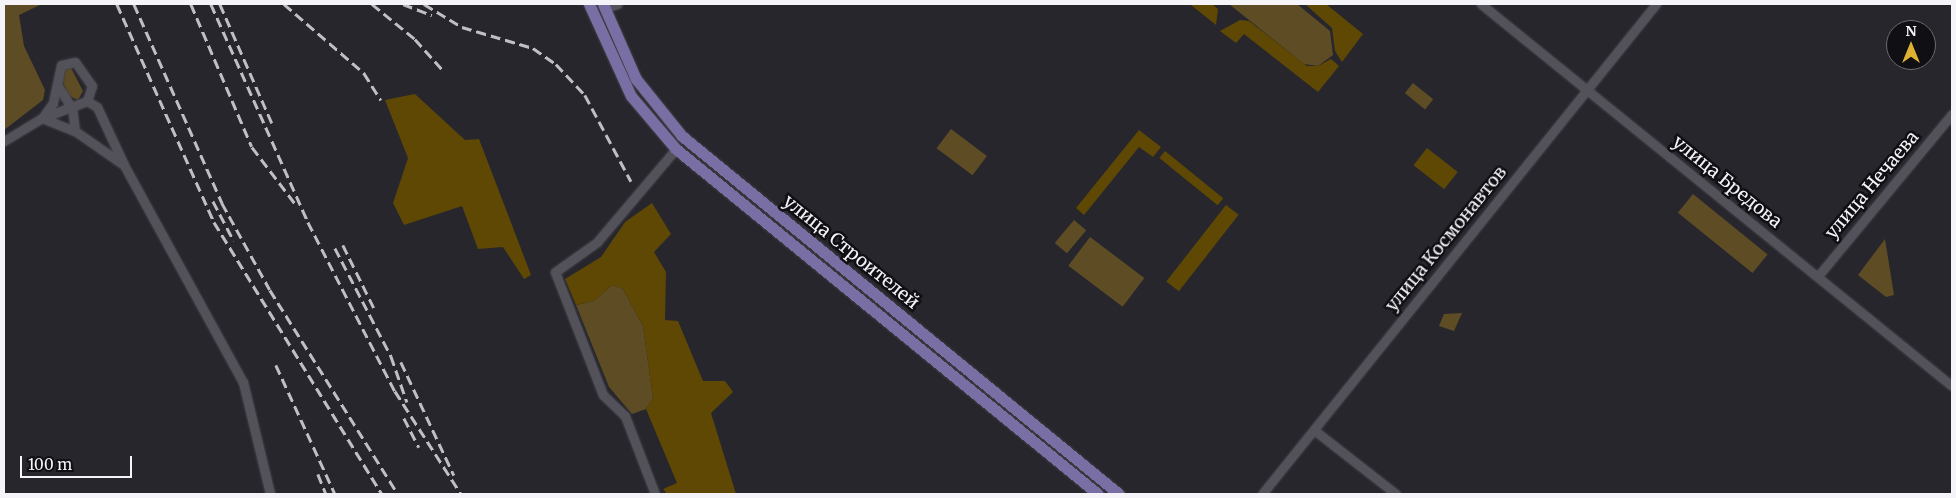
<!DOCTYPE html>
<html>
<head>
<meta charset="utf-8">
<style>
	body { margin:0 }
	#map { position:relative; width:1956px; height:498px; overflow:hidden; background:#27262d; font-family:Merriweather,serif }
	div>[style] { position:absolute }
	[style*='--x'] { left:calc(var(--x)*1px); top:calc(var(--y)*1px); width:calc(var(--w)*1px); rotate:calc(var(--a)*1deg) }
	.green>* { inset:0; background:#5e4d24; transform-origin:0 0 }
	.forest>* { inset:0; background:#5e4803; transform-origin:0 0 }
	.roads { filter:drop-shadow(0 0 1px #424147) drop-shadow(0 0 1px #424147) }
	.minor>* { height:9px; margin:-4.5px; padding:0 4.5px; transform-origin:4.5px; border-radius:4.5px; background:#53525a }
	.major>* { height:11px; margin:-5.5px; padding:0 5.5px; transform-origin:5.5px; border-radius:5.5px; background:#796fa4 }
	.rail>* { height:2.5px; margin-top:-1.25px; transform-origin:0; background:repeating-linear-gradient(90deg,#c0bfc4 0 10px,transparent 0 15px) }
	span { translate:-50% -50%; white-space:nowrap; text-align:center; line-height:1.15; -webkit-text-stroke:5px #100f13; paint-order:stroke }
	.street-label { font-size:18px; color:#f5f4f9 }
	.frame { position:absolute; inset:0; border:5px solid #f5f4f9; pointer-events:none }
	.north { position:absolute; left:1886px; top:20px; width:50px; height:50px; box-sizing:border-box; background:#100f13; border:1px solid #6c6b6f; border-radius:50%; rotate:0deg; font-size:14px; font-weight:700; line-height:20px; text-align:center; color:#f5f4f9 }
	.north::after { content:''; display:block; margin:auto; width:18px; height:22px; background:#deb133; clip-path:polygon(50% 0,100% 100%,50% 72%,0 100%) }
	.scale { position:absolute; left:20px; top:456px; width:112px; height:22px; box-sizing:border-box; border:2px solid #f5f4f9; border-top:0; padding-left:6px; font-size:15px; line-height:18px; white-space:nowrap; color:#f5f4f9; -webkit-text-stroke:4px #100f13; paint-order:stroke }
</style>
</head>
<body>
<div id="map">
	<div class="green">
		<i style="clip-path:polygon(4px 4px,42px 4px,19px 15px,24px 46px,45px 90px,43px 100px,4px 130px)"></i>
		<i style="clip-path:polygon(1229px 4px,1297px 4px,1330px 31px,1333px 55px,1318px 66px,1304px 64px)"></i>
		<i style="clip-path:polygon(70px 66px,83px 91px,78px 100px,69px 96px,59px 74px)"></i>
		<i style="left:1413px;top:83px;width:26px;height:13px;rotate:39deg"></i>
		<i style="left:951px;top:129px;width:45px;height:24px;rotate:37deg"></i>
		<i style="left:1693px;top:194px;width:96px;height:24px;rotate:39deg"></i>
		<i style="left:1074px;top:220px;width:16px;height:30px;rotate:40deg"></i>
		<i style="left:1090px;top:237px;width:68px;height:36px;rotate:37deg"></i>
		<i style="clip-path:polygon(1885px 239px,1894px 295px,1886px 297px,1858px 275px)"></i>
		<i style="clip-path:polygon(612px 285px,623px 289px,643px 326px,653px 398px,646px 409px,632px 414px,609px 387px,576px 305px,594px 301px)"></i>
		<i style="clip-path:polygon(1462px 313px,1454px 331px,1439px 326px,1444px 314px)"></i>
	</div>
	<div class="forest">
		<i style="clip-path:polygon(1212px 4px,1218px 9px,1216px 25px,1191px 5px)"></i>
		<i style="clip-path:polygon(1305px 4px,1326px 4px,1363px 34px,1342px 62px,1335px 51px,1332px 28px)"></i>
		<i style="clip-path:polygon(1240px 20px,1249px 21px,1307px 66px,1318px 66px,1331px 59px,1339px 66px,1318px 92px,1244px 34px,1236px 43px,1220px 31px)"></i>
		<i style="clip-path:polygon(415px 94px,465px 140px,479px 139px,531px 275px,524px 279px,503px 247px,478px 249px,462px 206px,404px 225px,393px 203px,408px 158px,385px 100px)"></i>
		<i style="clip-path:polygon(1139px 130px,1161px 147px,1153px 157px,1139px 147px,1084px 215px,1076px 208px)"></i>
		<i style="left:1427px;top:148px;width:39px;height:22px;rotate:38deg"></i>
		<i style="left:1165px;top:151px;width:75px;height:9px;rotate:39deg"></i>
		<i style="clip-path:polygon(652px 203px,671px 234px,654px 252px,666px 272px,665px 320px,678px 321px,703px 381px,725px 381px,733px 392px,711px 413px,736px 494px,667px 494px,663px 489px,677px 483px,646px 409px,653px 398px,643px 326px,623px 289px,612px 285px,594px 301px,576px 305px,565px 279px,601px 257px,625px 222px)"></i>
		<i style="left:1226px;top:205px;width:16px;height:97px;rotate:38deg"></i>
	</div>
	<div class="roads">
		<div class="minor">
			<i style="--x:1481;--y:4;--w:606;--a:39.04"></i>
			<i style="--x:605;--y:8;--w:13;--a:-18"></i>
			<i style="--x:57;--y:84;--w:27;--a:59"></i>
			<i style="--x:87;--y:101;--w:12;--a:31"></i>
			<i style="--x:97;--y:107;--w:64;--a:65"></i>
			<i style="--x:124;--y:165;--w:247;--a:61.3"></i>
			<i style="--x:243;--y:382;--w:115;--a:76.4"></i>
			<i style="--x:72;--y:107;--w:24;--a:83"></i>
			<i style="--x:42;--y:118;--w:35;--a:22"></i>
			<i style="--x:75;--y:131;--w:56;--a:34.8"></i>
			<i style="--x:4;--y:141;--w:44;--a:-31.2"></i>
			<i style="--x:42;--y:118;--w:48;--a:-20.7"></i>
			<i style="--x:87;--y:101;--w:16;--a:-72"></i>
			<i style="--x:92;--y:86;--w:29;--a:-125"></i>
			<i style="--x:75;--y:62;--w:14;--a:168"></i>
			<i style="--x:61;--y:65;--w:39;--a:102"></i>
			<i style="--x:53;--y:103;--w:19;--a:126"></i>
			<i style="--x:1818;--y:276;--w:210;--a:-50.4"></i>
			<i style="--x:1314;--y:430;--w:104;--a:38"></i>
			<i style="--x:655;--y:494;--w:84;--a:-111"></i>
			<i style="--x:625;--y:416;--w:30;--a:-136"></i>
			<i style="--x:603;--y:395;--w:132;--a:-111.3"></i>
			<i style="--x:555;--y:272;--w:52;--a:-35.5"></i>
			<i style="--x:597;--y:242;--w:122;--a:-49.7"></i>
			<i style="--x:1262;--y:494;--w:629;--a:-51.2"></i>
		</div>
		<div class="major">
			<i style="--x:589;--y:4;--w:101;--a:65.5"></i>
			<i style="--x:631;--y:96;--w:70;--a:49.7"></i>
			<i style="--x:676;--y:149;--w:545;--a:39.27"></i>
			<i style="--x:603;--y:4;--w:82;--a:66.3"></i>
			<i style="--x:636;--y:79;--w:73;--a:51.1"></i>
			<i style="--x:682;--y:136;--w:565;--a:39.33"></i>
		</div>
	</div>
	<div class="rail">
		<i style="--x:117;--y:4;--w:239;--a:66"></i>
		<i style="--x:214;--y:222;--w:320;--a:58.3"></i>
		<i style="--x:134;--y:4;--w:218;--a:66.1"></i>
		<i style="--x:222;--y:203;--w:99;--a:61.1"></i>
		<i style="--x:270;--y:290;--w:241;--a:57.9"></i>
		<i style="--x:191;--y:4;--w:155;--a:66.9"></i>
		<i style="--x:252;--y:147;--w:74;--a:52.7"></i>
		<i style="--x:211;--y:4;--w:239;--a:66"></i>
		<i style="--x:308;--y:222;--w:190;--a:62.8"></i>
		<i style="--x:395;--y:391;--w:122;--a:57.3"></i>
		<i style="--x:220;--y:4;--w:130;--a:66.4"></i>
		<i style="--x:284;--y:4;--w:106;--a:40.8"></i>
		<i style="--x:364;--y:73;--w:32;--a:58"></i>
		<i style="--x:372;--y:4;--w:55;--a:39.1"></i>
		<i style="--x:415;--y:39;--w:40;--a:48"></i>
		<i style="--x:403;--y:4;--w:31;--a:21"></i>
		<i style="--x:424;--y:4;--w:44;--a:31.2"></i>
		<i style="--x:462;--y:27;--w:74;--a:16.5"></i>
		<i style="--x:533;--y:48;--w:28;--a:35"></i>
		<i style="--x:556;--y:64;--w:42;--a:46.9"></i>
		<i style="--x:585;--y:95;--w:98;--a:61.9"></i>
		<i style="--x:213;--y:201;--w:45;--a:62.3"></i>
		<i style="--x:343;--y:245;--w:70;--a:63.8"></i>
		<i style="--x:335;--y:248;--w:122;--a:62.6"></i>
		<i style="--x:391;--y:356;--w:49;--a:70.8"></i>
		<i style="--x:401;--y:362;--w:125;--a:64.9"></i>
		<i style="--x:276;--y:365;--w:142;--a:65.4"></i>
		<i style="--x:404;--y:418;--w:33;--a:63"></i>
		<i style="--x:318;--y:474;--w:22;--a:68"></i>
	</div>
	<div class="street-label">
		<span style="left:1727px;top:182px;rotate:39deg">улица Бредова</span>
		<span style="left:1872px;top:185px;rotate:-50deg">улица Нечаева</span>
		<span style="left:1446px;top:239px;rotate:-51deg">улица Космонавтов</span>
		<span style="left:851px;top:252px;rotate:39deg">улица Строителей</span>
	</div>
	<div class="frame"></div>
	<div class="north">N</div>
	<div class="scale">100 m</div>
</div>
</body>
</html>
